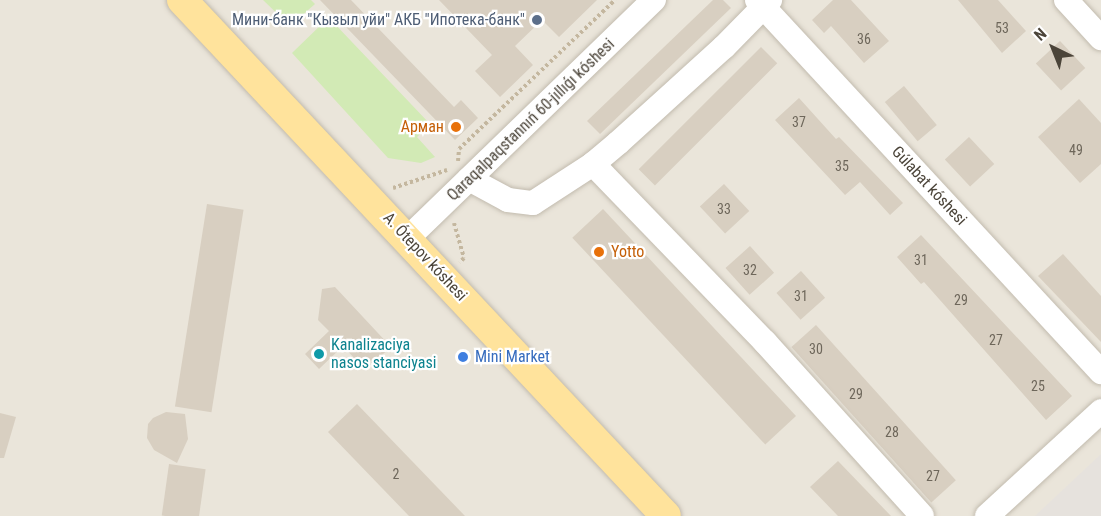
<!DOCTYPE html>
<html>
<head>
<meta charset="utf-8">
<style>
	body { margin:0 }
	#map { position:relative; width:1101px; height:516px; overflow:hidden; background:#f6f3ec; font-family:"Roboto Condensed",sans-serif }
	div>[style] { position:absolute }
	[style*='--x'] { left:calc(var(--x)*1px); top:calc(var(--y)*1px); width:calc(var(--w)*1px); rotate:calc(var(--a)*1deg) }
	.residential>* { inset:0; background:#eae5da; transform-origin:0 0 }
	.industrial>* { inset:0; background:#e6e2dd }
	.green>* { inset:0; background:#d2eab5 }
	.building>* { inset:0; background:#d8cfc1; transform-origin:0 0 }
	.path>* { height:4px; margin-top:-2px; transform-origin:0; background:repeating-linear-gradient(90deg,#c4b79f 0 3px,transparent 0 6px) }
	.roads { filter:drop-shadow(0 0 2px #c2bbae) drop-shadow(0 0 2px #c2bbae) }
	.minor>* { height:24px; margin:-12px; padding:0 12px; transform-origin:12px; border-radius:12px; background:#fff }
	.major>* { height:30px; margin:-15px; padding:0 15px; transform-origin:15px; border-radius:15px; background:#ffe39c }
	.dots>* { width:16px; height:16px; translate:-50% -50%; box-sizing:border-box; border:3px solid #fff; border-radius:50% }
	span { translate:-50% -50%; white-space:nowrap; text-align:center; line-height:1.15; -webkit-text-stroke:4.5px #fff; paint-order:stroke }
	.number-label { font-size:14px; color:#6e675b }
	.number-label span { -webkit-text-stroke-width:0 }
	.service-label { font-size:16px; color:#4e5e75 }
	.right { translate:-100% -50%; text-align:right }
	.street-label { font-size:16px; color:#4b4439 }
	.food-label { font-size:16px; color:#c56008 }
	.left { translate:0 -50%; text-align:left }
	.culture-label { font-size:16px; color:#0d838f }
	.shop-label { font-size:16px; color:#366cbe }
	.north { position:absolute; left:1023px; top:18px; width:60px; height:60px; -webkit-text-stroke:4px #fff; paint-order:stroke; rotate:317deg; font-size:16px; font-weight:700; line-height:24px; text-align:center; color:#4b4439 }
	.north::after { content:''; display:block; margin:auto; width:21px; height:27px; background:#4b4439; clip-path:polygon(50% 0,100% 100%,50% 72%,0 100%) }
</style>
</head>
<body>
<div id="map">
	<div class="residential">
		<i style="left:0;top:0;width:1101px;height:516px"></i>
	</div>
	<div class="industrial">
		<i style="clip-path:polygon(1101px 454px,1101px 516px,1035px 516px)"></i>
	</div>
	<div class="green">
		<i style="clip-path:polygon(263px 0,311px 0,315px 4px,290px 26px)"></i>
		<i style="clip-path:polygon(326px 20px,332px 21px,430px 124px,417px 137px,435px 157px,421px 163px,388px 158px,292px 53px)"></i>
	</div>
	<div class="building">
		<i style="clip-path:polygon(320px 0,351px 0,454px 107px,461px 100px,478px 118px,455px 140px)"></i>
		<i style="clip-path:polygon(439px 0,597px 0,559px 37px,542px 20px,515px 46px,533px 65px,500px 97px,475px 71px,492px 55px)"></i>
		<i style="clip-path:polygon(713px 0,723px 0,731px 8px,600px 134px,587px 121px)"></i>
		<i style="clip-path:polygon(833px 0,851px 0,889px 41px,864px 63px,831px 26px,824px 33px,812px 20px)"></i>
		<i style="clip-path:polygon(958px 0,998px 0,1026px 31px,1002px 53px)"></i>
		<i style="left:1060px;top:41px;width:37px;height:33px;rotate:47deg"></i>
		<i style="left:761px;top:47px;width:23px;height:173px;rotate:45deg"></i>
		<i style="left:904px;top:86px;width:51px;height:25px;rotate:50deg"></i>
		<i style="clip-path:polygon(799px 98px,836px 139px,839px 137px,903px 203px,890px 215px,860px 182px,845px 195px,775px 120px)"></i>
		<i style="clip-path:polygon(1079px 99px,1101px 123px,1101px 164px,1080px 183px,1038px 137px)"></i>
		<i style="left:969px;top:137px;width:37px;height:33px;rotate:47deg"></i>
		<i style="left:724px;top:184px;width:37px;height:33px;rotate:47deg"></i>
		<i style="left:207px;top:204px;width:37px;height:205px;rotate:9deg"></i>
		<i style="left:603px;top:209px;width:283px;height:42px;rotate:47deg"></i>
		<i style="clip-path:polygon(921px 235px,1072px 396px,1046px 420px,924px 282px,921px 284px,897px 257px)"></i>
		<i style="left:750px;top:246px;width:36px;height:33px;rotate:48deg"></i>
		<i style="clip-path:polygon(1063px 254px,1101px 296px,1101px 342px,1038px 276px)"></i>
		<i style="left:801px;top:271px;width:36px;height:33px;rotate:48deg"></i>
		<i style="clip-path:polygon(335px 287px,391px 347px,365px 370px,343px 346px,319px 369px,305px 354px,329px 331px,318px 320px,322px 289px)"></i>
		<i style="left:816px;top:325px;width:209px;height:33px;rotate:48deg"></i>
		<i style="clip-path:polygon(357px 404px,465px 516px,409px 516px,328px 432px)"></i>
		<i style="clip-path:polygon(166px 412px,185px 414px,188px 439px,177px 463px,154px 450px,147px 438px,148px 424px,153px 418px)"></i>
		<i style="clip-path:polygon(0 413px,16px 417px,4px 458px,0 458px)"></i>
		<i style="clip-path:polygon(838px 461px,891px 516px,838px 516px,810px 487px)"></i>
		<i style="left:169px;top:464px;width:37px;height:52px;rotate:8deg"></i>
	</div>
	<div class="path">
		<i style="--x:458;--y:161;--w:12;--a:-85"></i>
		<i style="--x:459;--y:149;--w:216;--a:-43.7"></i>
		<i style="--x:393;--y:188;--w:57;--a:-18.4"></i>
		<i style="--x:454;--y:223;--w:36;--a:74"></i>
		<i style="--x:464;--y:258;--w:6;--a:135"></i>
	</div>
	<div class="roads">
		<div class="minor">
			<i style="--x:757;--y:0;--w:507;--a:47.24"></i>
			<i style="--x:1066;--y:0;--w:52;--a:47.4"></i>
			<i style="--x:593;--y:164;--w:248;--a:46"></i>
			<i style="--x:765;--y:342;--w:234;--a:47.9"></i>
			<i style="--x:469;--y:179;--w:44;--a:28.3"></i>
			<i style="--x:508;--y:200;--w:25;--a:7"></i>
			<i style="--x:533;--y:203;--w:72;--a:-33"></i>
			<i style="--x:593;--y:164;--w:33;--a:-40"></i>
			<i style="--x:618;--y:143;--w:143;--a:-42.2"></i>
			<i style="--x:724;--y:47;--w:66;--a:-45.6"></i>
			<i style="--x:407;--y:239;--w:344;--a:-44.1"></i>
			<i style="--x:987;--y:516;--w:155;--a:-42.6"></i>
		</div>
		<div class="major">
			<i style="--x:182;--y:0;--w:707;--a:46.83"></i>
		</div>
	</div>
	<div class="dots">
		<i style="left:537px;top:20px;background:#5c6f8a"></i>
		<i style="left:456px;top:127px;background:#e8710a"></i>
		<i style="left:599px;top:252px;background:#e8710a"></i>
		<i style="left:319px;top:354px;background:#0f9aa8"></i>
		<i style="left:463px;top:357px;background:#3f7fe0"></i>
	</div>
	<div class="number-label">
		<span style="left:1002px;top:28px">53</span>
		<span style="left:864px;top:39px">36</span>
		<span style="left:799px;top:122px">37</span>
		<span style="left:1076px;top:150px">49</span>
		<span style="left:842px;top:166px">35</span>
		<span style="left:724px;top:209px">33</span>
		<span style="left:921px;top:260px">31</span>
		<span style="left:750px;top:270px">32</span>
		<span style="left:801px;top:296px">31</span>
		<span style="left:961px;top:300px">29</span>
		<span style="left:996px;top:340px">27</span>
		<span style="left:816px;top:349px">30</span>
		<span style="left:1038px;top:386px">25</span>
		<span style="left:856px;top:394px">29</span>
		<span style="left:892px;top:432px">28</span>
		<span style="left:396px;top:474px">2</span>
		<span style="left:933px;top:476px">27</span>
	</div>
	<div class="service-label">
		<span class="right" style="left:525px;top:20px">Мини-банк "Кызыл уйи" АКБ "Ипотека-банк"</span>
	</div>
	<div class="street-label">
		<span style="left:531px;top:120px;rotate:-44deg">Qaraqalpaqstannıń 60-jıllıǵı kóshesi</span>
		<span style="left:929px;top:186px;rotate:47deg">Gúlabat kóshesi</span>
		<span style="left:425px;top:257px;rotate:47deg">A. Ótepov kóshesi</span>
	</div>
	<div class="food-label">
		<span class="right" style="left:444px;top:127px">Арман</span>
		<span class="left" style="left:611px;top:252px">Yotto</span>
	</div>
	<div class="culture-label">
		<span class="left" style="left:331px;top:354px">Kanalizaciya<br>nasos stanciyasi</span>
	</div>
	<div class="shop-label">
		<span class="left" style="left:475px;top:357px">Mini Market</span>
	</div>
	<div class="north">N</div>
</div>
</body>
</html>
